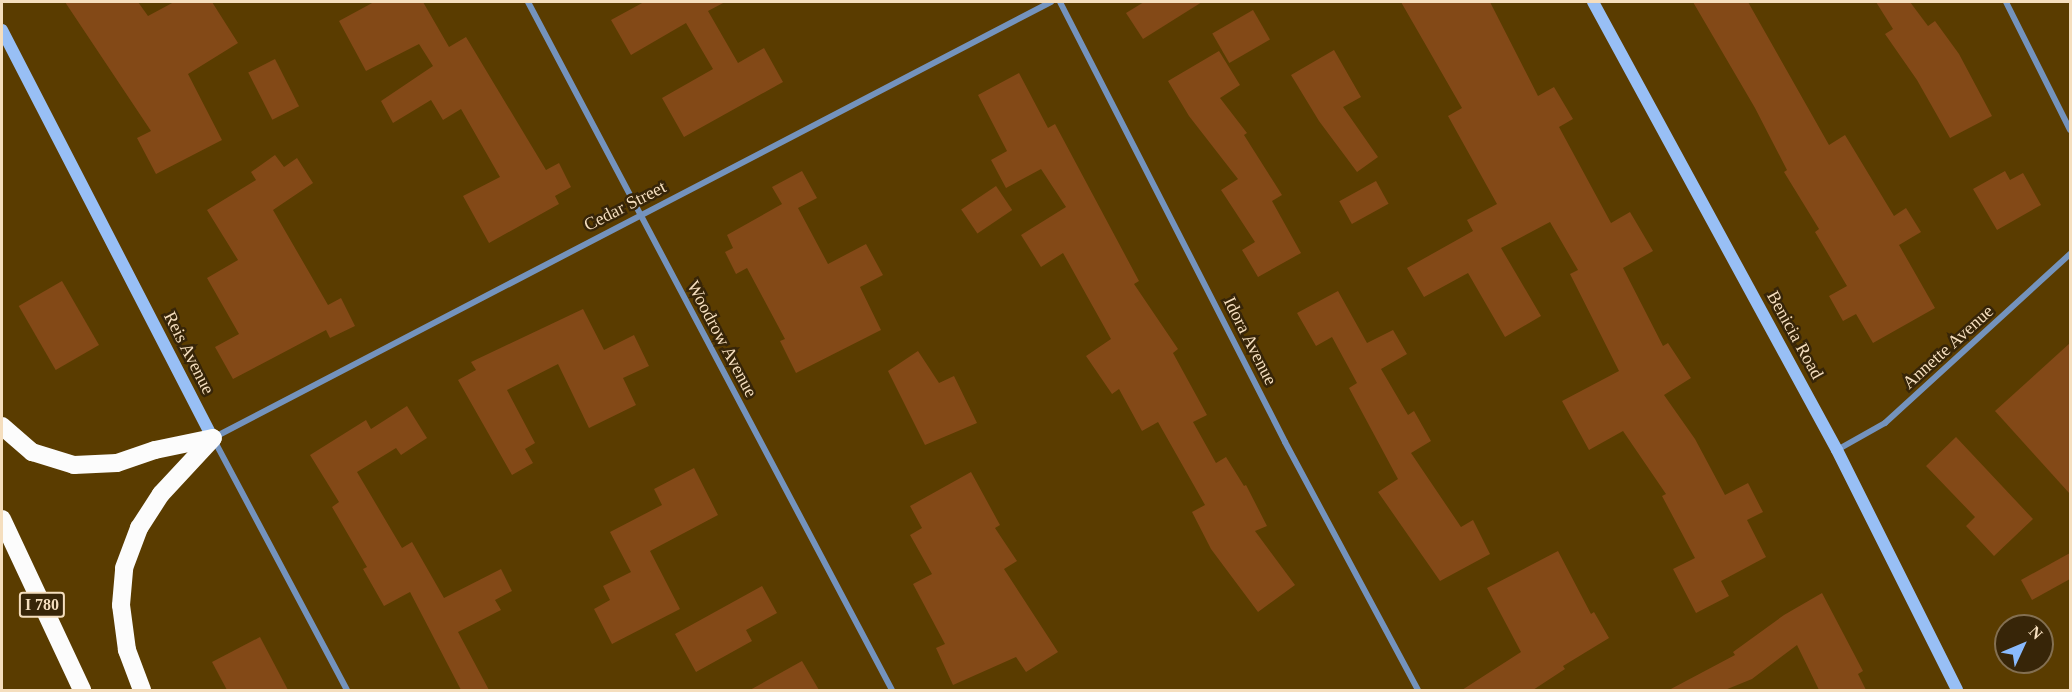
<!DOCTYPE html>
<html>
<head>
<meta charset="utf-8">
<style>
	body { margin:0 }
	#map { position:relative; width:2072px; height:692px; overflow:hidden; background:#5a3c00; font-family:Georgia,serif }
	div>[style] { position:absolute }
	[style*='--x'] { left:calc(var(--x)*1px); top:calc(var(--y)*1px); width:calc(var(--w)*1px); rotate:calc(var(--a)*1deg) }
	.building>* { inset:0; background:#834917; transform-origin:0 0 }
	.street>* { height:6px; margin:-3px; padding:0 3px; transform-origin:3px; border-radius:3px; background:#7493bd }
	.secondary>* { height:12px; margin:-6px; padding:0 6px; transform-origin:6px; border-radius:6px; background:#98bff5 }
	.highway>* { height:18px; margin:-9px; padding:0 9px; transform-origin:9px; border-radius:9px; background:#fcfcfc }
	span { translate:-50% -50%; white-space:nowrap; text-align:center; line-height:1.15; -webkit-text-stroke:5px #372508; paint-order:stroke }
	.shield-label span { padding:2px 4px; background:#372508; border:2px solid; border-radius:4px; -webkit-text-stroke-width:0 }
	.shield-label { font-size:16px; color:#f5debe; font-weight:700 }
	.street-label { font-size:18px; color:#f5debe }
	.frame { position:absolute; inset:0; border:3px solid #f5debe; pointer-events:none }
	.north { position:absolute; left:1994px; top:614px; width:60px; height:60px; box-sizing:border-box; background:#372508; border:2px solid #836f51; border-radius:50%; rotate:46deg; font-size:16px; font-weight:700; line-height:24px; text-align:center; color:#f5debe }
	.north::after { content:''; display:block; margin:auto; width:21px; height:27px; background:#8abafc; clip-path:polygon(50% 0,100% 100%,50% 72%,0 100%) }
</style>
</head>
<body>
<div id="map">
	<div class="building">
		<i style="clip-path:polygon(65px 2px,138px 2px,148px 16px,174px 2px,212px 2px,238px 43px,188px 74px,222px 140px,156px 174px,137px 138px,151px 131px)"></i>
		<i style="clip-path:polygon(374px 2px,423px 2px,449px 47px,466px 37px,546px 170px,559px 163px,571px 187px,555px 196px,559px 204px,489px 243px,463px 196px,500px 177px,461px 109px,443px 120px,431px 100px,393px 123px,381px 101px,433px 66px,419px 44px,366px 71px,339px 21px)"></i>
		<i style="clip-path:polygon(644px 2px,725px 2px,708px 11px,738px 63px,764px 48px,783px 82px,684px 137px,662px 98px,713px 69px,686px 23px,631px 55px,611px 20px)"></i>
		<i style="clip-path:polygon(1144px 2px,1202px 2px,1143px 39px,1126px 13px)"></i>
		<i style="clip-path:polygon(1401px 2px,1490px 2px,1538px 96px,1554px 87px,1573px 119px,1559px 127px,1611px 223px,1630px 212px,1653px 251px,1623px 268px,1663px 346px,1668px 343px,1691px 378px,1664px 395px,1695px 439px,1725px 495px,1748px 483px,1763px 512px,1747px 520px,1766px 557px,1721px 581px,1729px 596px,1696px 613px,1673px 569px,1695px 558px,1662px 496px,1666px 494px,1623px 431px,1589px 450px,1562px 401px,1619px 371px,1570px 274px,1578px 270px,1550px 222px,1501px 248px,1541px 316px,1505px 337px,1468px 273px,1424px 297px,1407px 268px,1473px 231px,1467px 220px,1497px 204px,1448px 116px,1462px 108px)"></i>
		<i style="clip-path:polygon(1693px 2px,1748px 2px,1829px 145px,1845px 135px,1894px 216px,1906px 208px,1921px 232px,1899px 245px,1935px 308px,1873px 343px,1856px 314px,1843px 321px,1829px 296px,1847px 286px,1815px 232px,1819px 229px,1784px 172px,1787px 170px,1755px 108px)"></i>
		<i style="clip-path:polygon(1876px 2px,1910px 2px,1928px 26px,1935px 21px,1959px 54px,1992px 116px,1950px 138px,1917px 80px,1885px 34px,1893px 29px)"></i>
		<i style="left:1253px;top:10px;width:34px;height:47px;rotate:60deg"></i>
		<i style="clip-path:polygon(1334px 50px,1361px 97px,1343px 107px,1378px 157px,1357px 172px,1319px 121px,1291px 75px)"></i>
		<i style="clip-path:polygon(1219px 51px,1240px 85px,1220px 98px,1247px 133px,1244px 135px,1282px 195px,1272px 201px,1301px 253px,1258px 277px,1242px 250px,1255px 242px,1221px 190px,1238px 179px,1189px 116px,1168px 81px)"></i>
		<i style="left:275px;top:59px;width:53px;height:30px;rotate:63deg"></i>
		<i style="clip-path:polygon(1019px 73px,1048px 128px,1055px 124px,1139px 281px,1134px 284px,1178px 349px,1173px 353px,1207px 415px,1193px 422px,1216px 463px,1226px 457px,1244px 486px,1246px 485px,1267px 526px,1255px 531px,1295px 585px,1258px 612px,1211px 549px,1192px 512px,1205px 505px,1158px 422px,1142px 431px,1119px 389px,1112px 394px,1086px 356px,1111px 339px,1063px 253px,1041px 267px,1021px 235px,1066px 207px,1041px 169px,1006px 188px,991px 160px,1007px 151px,978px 95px)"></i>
		<i style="clip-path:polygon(275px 155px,284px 167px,297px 158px,313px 183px,273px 210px,328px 305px,341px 298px,355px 326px,330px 338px,326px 330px,233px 379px,215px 347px,239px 334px,207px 278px,238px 260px,207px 210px,256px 180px,251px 172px)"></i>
		<i style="clip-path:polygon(802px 171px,817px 198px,798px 208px,828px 264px,866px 244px,883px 275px,860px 287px,881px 330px,796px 373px,780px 341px,785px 339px,747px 268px,736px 274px,725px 252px,733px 248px,727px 235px,782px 204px,772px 187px)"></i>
		<i style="clip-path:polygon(2005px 171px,2010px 180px,2023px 173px,2041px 205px,1997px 230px,1973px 189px)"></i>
		<i style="left:1376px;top:181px;width:26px;height:42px;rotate:61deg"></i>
		<i style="left:996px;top:186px;width:29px;height:42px;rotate:56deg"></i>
		<i style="left:62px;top:281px;width:74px;height:50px;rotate:60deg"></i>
		<i style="clip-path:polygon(1338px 291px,1367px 343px,1393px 330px,1407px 354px,1381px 369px,1408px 415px,1414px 411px,1431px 441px,1411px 453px,1461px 527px,1473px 520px,1490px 554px,1440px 581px,1378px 492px,1398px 479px,1349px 388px,1357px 383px,1332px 337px,1316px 346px,1297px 313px)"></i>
		<i style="clip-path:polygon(583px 309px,604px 350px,634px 335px,649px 366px,623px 378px,636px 405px,589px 428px,558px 364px,507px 390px,535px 443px,525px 449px,533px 463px,512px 475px,458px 380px,476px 370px,471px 362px)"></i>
		<i style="clip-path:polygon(2070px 343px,2070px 494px,1995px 411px)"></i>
		<i style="clip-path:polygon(918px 351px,939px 383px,954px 376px,977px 423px,925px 445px,888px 371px)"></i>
		<i style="clip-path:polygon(407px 406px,427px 438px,401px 455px,396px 448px,357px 472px,402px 548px,412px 542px,444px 598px,501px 569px,512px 591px,495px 600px,501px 610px,458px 632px,489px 690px,461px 690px,410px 592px,384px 606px,363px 569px,367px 567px,332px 507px,339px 502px,310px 455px,366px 420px,371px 429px)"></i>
		<i style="clip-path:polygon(1956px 437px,2033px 519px,1994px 556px,1966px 526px,1975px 517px,1926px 466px)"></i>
		<i style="clip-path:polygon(694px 468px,718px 515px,650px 551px,680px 609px,612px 644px,594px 609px,610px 600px,603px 586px,631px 572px,610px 532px,662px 505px,654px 489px)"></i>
		<i style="clip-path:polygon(971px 472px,1000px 525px,995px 528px,1017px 561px,1004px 569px,1058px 652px,1026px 672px,1016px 657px,953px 685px,936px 648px,945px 644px,913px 584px,932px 574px,910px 535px,922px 528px,910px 506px)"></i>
		<i style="clip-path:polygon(1558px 551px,1591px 614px,1594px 612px,1609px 638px,1563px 666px,1565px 669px,1533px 690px,1462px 690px,1521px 652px,1487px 588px)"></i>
		<i style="clip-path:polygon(2070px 553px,2070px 579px,2032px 600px,2021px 580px)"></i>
		<i style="clip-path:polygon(762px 586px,777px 613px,746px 630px,752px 641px,696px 672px,675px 634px)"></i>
		<i style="clip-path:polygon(1822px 593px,1863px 671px,1858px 674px,1866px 690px,1819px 690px,1797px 645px,1752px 679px,1725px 690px,1669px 690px,1735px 655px,1733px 652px,1784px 615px)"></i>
		<i style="clip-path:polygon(260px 637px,288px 690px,227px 690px,212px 662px)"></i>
		<i style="clip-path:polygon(802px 661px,819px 690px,750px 690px)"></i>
	</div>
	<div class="street">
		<i style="--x:528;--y:2;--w:778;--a:62.12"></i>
		<i style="--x:1060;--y:2;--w:494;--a:62.9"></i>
		<i style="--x:1285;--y:442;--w:281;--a:61.8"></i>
		<i style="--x:2006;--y:2;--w:143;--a:63.4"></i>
		<i style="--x:1837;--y:450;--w:55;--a:-29.4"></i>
		<i style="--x:1885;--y:423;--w:251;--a:-42.4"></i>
		<i style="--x:347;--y:690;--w:285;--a:-118"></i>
		<i style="--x:213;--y:438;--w:945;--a:-27.49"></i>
	</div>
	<div class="secondary">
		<i style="--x:1593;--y:2;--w:510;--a:61.43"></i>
		<i style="--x:1837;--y:450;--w:268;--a:63.4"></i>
		<i style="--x:2;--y:30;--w:459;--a:62.7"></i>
	</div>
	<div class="highway">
		<i style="--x:2;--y:426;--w:40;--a:41"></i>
		<i style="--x:32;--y:452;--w:44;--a:17.2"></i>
		<i style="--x:74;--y:465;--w:43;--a:-2.7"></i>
		<i style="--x:117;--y:463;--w:40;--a:-18.9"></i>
		<i style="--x:155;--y:450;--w:59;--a:-11.7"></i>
		<i style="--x:2;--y:519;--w:189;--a:64.9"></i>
		<i style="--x:142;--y:690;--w:43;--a:-110.6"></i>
		<i style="--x:127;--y:650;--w:45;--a:-97.6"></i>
		<i style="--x:121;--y:605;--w:37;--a:-85"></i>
		<i style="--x:124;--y:568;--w:43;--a:-69.4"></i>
		<i style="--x:139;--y:528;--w:40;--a:-57.1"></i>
		<i style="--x:161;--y:494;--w:76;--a:-47.1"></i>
	</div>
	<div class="shield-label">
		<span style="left:42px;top:605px">I 780</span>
	</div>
	<div class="street-label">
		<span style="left:625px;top:206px;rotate:-27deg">Cedar Street</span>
		<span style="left:1795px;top:335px;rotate:61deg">Benicia Road</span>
		<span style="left:722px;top:339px;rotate:62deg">Woodrow Avenue</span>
		<span style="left:1250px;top:341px;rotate:63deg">Idora Avenue</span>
		<span style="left:1948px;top:347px;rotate:-42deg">Annette Avenue</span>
		<span style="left:189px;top:353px;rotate:63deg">Reis Avenue</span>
	</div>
	<div class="frame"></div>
	<div class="north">N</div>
</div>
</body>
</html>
